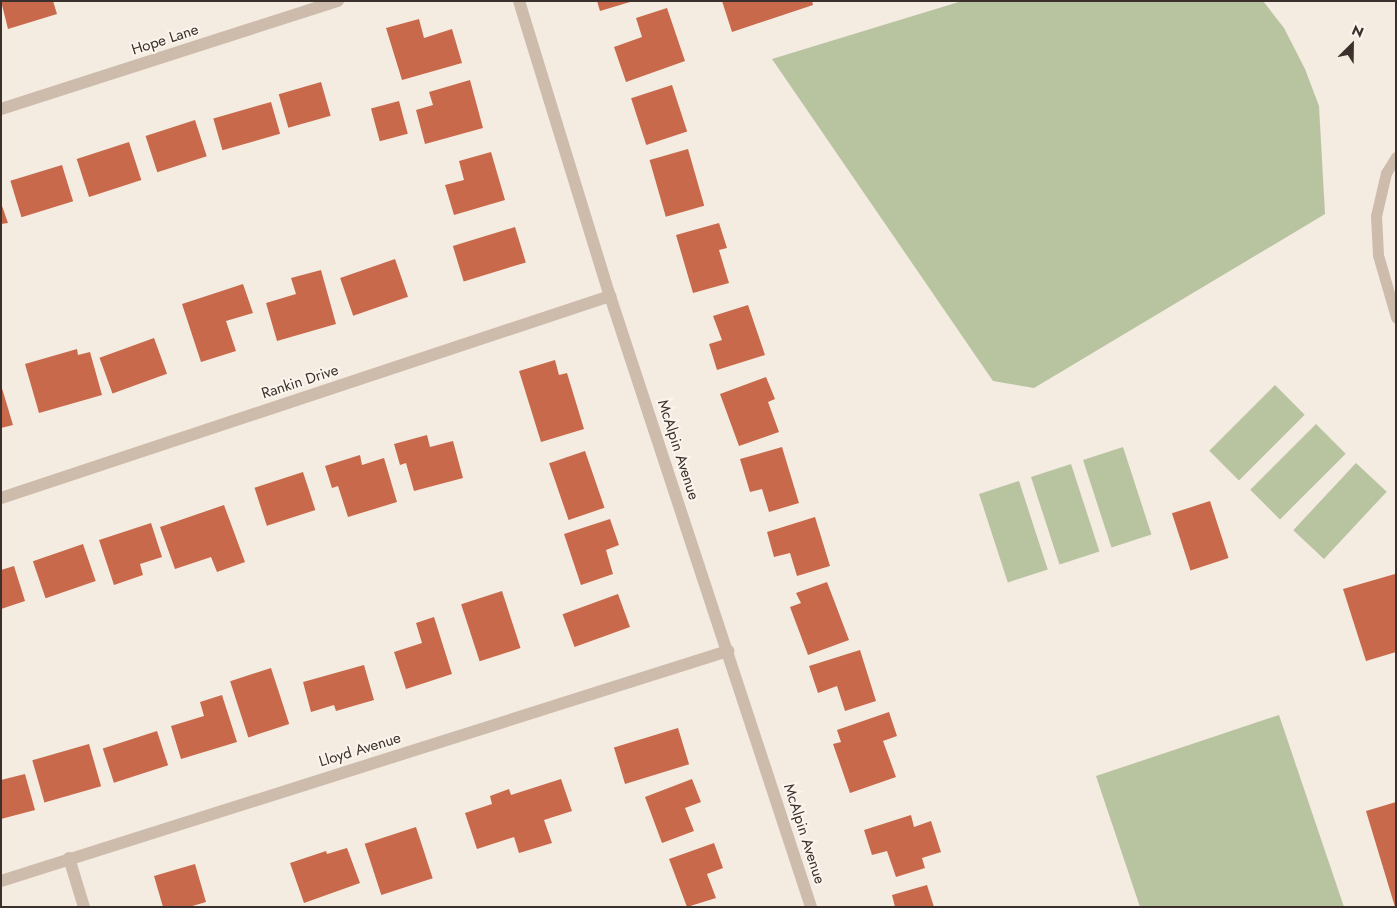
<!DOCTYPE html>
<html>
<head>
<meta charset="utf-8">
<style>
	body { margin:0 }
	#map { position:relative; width:1397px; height:908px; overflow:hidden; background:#f4ebe1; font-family:Jost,sans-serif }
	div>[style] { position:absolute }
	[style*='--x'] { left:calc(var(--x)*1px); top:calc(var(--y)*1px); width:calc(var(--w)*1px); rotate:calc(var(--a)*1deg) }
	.green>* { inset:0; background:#b8c4a0; transform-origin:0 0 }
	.building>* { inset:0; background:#c8694b; transform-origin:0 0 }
	.lane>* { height:11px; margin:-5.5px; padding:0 5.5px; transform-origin:5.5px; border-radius:5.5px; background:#cdbbac }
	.street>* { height:12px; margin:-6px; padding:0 6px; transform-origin:6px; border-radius:6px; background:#cdbbac }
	span { translate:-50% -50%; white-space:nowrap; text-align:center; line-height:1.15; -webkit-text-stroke:4px #fbf5ee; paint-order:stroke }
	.street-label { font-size:15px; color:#3b302b }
	.frame { position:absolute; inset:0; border:2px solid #3b302b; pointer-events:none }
	.north { position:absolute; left:1327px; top:20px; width:50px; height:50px; -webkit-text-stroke:4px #fbf5ee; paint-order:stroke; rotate:23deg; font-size:14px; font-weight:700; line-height:20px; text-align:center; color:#3b302b }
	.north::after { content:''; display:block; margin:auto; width:18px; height:22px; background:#3b302b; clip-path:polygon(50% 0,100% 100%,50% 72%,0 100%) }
</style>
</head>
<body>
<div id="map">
	<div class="green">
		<i style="clip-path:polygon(962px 1px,1263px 1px,1284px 28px,1305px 69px,1319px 106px,1325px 214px,1034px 388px,993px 381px,772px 59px)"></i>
		<i style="left:1275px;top:385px;width:42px;height:93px;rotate:45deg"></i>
		<i style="left:1316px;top:424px;width:42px;height:93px;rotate:45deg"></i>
		<i style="left:1123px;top:447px;width:92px;height:42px;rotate:72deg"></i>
		<i style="left:1356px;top:463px;width:42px;height:92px;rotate:43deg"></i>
		<i style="left:1071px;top:464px;width:92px;height:42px;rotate:72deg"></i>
		<i style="left:1019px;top:481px;width:93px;height:42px;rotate:72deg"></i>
		<i style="clip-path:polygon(1279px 715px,1344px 907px,1140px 907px,1096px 776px)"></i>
	</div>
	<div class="building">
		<i style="clip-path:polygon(1px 1px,53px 1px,57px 14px,8px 29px)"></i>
		<i style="clip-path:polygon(597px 1px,630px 1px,630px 2px,600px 11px)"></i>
		<i style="clip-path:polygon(722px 1px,812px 1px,813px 5px,732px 32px)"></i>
		<i style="clip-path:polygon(667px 8px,685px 61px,626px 82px,614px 47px,642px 37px,636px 18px)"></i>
		<i style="clip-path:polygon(419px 19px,424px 38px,452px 29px,462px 63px,402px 80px,386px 28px)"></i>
		<i style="clip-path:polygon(470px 80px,483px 128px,425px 144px,416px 110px,433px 105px,429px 92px)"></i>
		<i style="left:321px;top:82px;width:35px;height:44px;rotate:74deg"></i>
		<i style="left:672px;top:85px;width:49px;height:43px;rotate:72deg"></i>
		<i style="left:399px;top:101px;width:34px;height:29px;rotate:75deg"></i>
		<i style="left:271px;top:102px;width:33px;height:60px;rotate:74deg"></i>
		<i style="left:195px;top:120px;width:38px;height:52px;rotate:72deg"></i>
		<i style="left:129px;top:142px;width:40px;height:55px;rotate:72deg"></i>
		<i style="left:688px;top:149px;width:59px;height:40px;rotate:74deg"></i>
		<i style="clip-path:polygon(491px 152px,505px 200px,454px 215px,445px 185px,464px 180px,459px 161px)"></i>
		<i style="left:62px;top:165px;width:38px;height:54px;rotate:73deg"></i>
		<i style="clip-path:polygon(1px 203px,8px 223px,1px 224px)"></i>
		<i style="clip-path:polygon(719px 223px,727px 248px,719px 250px,729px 283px,693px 293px,676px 235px)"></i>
		<i style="left:515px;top:227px;width:37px;height:65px;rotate:73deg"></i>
		<i style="left:395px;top:259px;width:40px;height:58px;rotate:71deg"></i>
		<i style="clip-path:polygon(321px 270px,336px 324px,277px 341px,266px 303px,296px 294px,291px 278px)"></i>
		<i style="clip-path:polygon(243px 284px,253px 313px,226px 321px,236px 351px,201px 362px,182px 304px)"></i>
		<i style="clip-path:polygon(748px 305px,765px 355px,717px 370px,709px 344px,722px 340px,713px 316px)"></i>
		<i style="left:154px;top:338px;width:38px;height:58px;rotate:70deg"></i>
		<i style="clip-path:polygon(77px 349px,78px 355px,90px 352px,102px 395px,39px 413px,25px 364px)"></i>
		<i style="clip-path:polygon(555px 360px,559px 375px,567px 373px,584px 429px,541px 442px,519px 371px)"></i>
		<i style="clip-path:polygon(766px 377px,775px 399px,768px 402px,779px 432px,739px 446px,720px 394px)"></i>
		<i style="clip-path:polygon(1px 385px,13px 425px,1px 428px)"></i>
		<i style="clip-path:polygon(427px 435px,430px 447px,453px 441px,463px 478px,414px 491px,406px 463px,400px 465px,394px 444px)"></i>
		<i style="clip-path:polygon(782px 447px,799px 503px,769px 512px,762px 489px,750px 492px,740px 459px)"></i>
		<i style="left:585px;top:451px;width:60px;height:38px;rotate:71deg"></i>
		<i style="clip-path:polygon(360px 455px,362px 465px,384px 458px,397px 502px,348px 517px,338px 486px,332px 488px,325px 466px)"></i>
		<i style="left:303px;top:472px;width:40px;height:51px;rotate:72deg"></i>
		<i style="left:1210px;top:501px;width:60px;height:40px;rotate:72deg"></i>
		<i style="clip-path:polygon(224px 505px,245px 562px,217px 572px,211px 557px,175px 569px,160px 527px)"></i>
		<i style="clip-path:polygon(815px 517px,830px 566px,797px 576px,790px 553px,774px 557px,767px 532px)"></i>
		<i style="clip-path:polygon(610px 519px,619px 545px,606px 550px,613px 574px,581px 585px,564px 534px)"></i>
		<i style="clip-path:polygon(151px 523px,162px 557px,140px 564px,143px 575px,114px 585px,99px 540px)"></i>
		<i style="left:83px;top:544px;width:39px;height:53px;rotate:71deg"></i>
		<i style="clip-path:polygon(14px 566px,25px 601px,1px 609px,1px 570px)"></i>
		<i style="clip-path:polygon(1395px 574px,1396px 652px,1366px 661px,1343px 589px)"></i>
		<i style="clip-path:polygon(827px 582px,849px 640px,808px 655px,790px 607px,801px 603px,796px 593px)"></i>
		<i style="left:502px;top:591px;width:60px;height:43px;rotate:72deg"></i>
		<i style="left:618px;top:594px;width:35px;height:59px;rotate:70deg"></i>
		<i style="clip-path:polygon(434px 617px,452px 674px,406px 689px,394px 652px,422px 643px,416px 623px)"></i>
		<i style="clip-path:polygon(860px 650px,876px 701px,845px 711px,837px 686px,818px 693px,809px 666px)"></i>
		<i style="clip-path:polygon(364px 665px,374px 700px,336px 711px,334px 705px,311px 712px,303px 682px)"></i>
		<i style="left:271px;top:668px;width:59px;height:43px;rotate:72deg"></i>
		<i style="clip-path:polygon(222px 695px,237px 742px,181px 759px,171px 726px,204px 716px,200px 702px)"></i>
		<i style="clip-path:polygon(889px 712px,897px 736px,883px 741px,896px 777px,850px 793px,833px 744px,841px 742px,837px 730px)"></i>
		<i style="left:678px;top:728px;width:38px;height:67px;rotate:73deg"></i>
		<i style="left:157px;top:731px;width:36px;height:57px;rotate:72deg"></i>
		<i style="left:89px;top:744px;width:44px;height:59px;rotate:74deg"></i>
		<i style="clip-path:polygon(25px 774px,35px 810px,1px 819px,1px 780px)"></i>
		<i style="clip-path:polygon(561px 779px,572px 811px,544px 820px,552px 843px,519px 853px,514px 837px,477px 849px,465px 813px,492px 804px,490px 796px,509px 789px,511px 795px)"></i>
		<i style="clip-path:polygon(692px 779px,701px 802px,685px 808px,694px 831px,662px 843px,645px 797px)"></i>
		<i style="clip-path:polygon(1396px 802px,1396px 906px,1395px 907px,1366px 811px)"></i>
		<i style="clip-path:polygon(911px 815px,914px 827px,931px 821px,941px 852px,922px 858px,925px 868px,896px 877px,887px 851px,872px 855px,864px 830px)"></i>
		<i style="left:416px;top:827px;width:54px;height:54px;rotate:72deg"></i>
		<i style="clip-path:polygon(714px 843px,723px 868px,707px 874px,716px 898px,687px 907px,669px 859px)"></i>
		<i style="clip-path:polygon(347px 848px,360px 883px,304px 903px,290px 863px,326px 851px,327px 854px)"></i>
		<i style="clip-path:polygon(195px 864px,206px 902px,189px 907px,163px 907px,154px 876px)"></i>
		<i style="clip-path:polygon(927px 885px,934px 907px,895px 907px,892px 895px)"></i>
	</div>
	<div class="lane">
		<i style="--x:1396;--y:157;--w:19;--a:122"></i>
		<i style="--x:1386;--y:173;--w:44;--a:103.1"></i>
		<i style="--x:1376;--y:216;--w:39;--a:87"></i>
		<i style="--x:1378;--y:255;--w:65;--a:73.8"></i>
	</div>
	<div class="street">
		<i style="--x:519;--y:1;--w:309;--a:72.9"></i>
		<i style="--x:610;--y:296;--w:643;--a:71.79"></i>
		<i style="--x:1;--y:109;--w:354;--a:-17.8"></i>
		<i style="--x:1;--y:498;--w:642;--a:-18.35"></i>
		<i style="--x:69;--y:858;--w:51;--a:73"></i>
		<i style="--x:1;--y:881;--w:763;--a:-17.56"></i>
	</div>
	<div class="street-label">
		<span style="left:165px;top:40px;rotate:-18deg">Hope Lane</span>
		<span style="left:300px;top:382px;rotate:-18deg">Rankin Drive</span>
		<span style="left:678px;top:450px;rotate:72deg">McAlpin Avenue</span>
		<span style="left:360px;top:750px;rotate:-17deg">Lloyd Avenue</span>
		<span style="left:804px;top:834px;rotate:72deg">McAlpin Avenue</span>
	</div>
	<div class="frame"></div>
	<div class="north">N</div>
</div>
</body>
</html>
